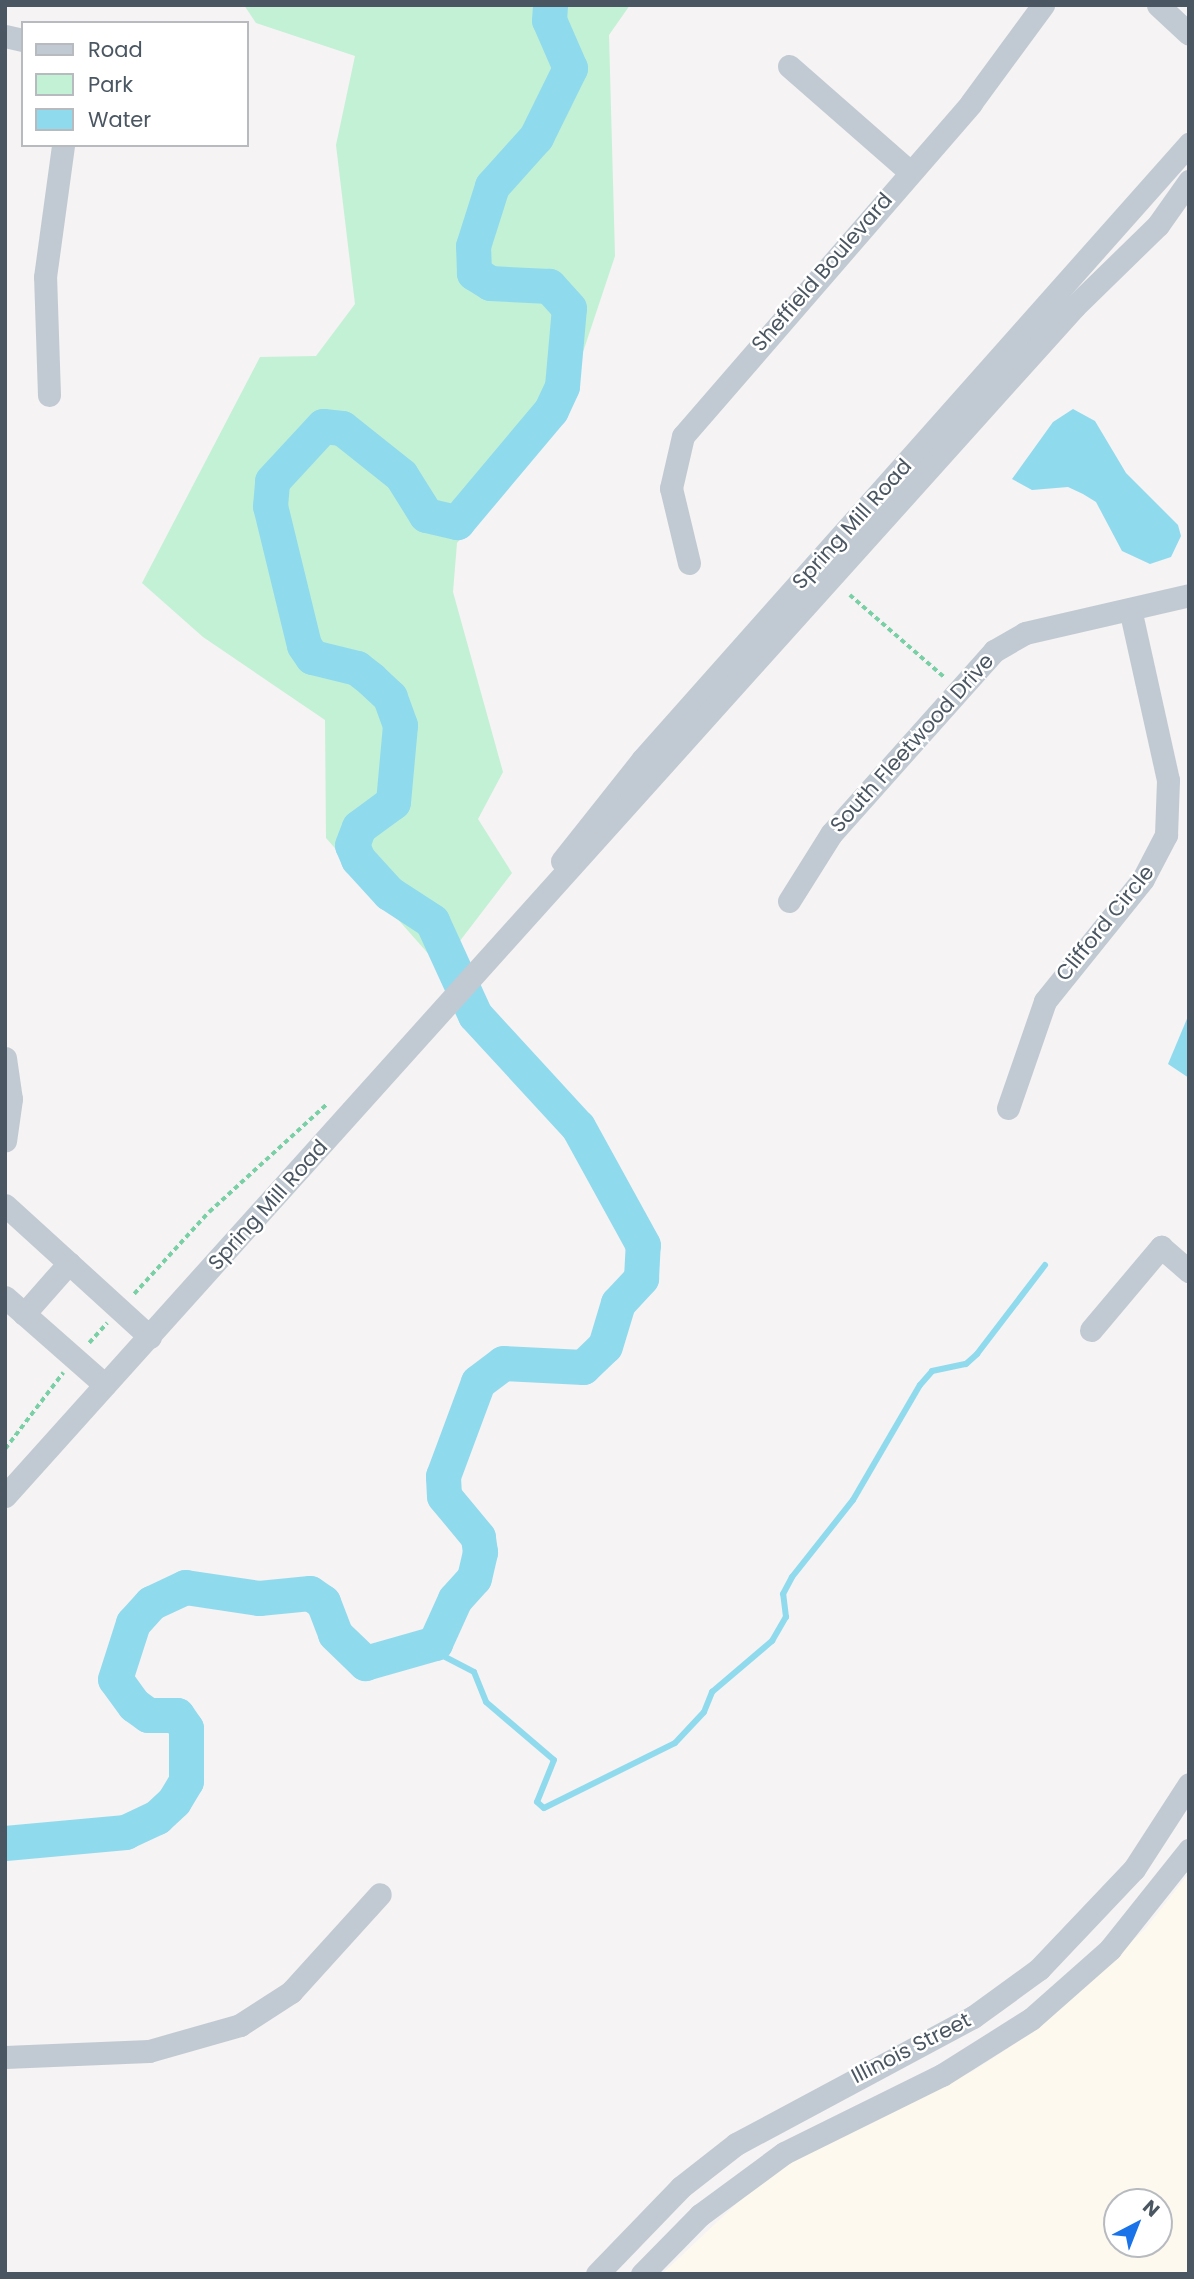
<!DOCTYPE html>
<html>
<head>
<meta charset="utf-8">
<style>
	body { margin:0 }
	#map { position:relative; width:1194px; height:2279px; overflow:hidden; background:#f5f3f3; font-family:Poppins,sans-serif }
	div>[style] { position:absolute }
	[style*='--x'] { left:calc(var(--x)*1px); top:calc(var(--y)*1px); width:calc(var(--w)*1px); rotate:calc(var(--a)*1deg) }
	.commercial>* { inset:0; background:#fdf9ef }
	.green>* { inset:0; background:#c3f1d5 }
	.water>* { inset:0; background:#90daee }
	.stream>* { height:6px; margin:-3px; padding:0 3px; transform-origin:3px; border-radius:3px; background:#90daee }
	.river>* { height:35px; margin:-17.5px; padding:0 17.5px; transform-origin:17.5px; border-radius:17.5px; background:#90daee }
	.path>* { height:3.5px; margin-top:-1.75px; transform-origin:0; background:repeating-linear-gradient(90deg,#7ad0a6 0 5px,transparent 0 8.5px) }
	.minor>* { height:23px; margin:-11.5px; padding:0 11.5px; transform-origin:11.5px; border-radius:11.5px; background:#c1cad2 }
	span { translate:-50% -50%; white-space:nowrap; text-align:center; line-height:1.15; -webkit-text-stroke:5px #fff; paint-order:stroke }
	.street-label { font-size:21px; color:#4a5661 }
	.frame { position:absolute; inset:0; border:7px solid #4a5661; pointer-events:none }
	.legend { position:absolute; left:21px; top:21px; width:228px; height:126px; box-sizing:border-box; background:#fff; border:2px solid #b7bbc0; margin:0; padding:9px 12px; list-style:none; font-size:21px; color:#4a5661 }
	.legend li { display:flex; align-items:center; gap:14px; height:35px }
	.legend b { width:35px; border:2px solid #b7bbc0 }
	.north { position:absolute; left:1103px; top:2188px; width:70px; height:70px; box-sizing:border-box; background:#fff; border:2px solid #b7bbc0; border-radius:50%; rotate:42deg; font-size:19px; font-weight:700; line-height:28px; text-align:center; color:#4a5661 }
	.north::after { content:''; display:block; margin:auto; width:24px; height:32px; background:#1a73e8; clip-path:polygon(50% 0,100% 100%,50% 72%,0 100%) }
</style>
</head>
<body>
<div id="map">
	<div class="commercial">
		<i style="clip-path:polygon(evenodd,1189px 1873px,1189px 2274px,662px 2274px,756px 2185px,839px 2134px,973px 2071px,1040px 2027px,1146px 1928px,1189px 1873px,1117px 2202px,1159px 2202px,1159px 2244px,1117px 2244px,1117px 2202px)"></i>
	</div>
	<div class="green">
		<i style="clip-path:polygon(244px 5px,630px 5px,609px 35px,615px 256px,562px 415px,457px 543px,453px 592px,503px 772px,478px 819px,512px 873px,440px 967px,326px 838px,325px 720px,203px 637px,142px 583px,260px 357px,316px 356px,355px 304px,336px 145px,355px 56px,256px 23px)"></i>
	</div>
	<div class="water">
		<i style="clip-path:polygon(1073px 409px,1095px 421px,1126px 473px,1178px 525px,1181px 536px,1171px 557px,1150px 564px,1122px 551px,1096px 502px,1083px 494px,1068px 487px,1032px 490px,1012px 479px,1053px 422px)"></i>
		<i style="clip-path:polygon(1189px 1014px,1189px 1078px,1168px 1064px)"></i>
	</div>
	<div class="stream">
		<i style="--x:426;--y:1647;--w:54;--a:27.5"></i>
		<i style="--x:474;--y:1672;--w:32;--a:68"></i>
		<i style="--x:486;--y:1702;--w:89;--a:40.5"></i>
		<i style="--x:554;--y:1760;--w:45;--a:112"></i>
		<i style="--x:537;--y:1802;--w:9;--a:41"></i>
		<i style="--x:544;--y:1808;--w:146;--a:-26.4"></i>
		<i style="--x:675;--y:1743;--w:42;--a:-46.9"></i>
		<i style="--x:704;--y:1712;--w:22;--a:-68"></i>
		<i style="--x:712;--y:1692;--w:79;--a:-40.4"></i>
		<i style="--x:772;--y:1641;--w:28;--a:-60"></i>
		<i style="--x:786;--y:1617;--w:23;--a:-97"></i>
		<i style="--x:783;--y:1594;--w:19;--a:-62"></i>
		<i style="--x:792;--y:1577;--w:98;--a:-51.6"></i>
		<i style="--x:853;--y:1500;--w:133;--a:-59.8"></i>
		<i style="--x:920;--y:1385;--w:18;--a:-49"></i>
		<i style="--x:932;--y:1371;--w:35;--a:-12"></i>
		<i style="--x:966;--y:1364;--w:15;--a:-42"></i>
		<i style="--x:977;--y:1354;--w:112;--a:-52.6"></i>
	</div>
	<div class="river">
		<i style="--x:5;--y:1843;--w:121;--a:-5.2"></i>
		<i style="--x:125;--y:1832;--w:35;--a:-25"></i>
		<i style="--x:157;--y:1817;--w:23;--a:-43"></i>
		<i style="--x:174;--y:1801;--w:23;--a:-59"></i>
		<i style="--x:186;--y:1781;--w:53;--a:-90"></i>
		<i style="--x:186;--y:1728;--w:16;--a:-125"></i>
		<i style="--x:177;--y:1715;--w:29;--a:180"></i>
		<i style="--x:148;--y:1715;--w:17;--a:-144"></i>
		<i style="--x:134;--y:1705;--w:32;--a:-126"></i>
		<i style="--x:115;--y:1679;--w:59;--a:-72.2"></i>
		<i style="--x:133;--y:1623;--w:27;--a:-48"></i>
		<i style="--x:151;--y:1603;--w:38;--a:-25"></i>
		<i style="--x:185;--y:1587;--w:75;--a:8.5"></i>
		<i style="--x:259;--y:1598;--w:51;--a:-5.6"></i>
		<i style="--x:310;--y:1593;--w:16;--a:35"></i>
		<i style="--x:323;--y:1602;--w:34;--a:69"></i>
		<i style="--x:335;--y:1634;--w:42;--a:44"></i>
		<i style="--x:365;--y:1663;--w:73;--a:-15.9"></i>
		<i style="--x:435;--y:1643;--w:48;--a:-65.6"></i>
		<i style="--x:455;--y:1599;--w:28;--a:-48"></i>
		<i style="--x:474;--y:1578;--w:27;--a:-77"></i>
		<i style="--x:480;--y:1552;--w:15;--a:-98"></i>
		<i style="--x:478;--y:1537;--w:53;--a:-129.7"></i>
		<i style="--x:444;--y:1496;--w:20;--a:-93"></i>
		<i style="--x:443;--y:1476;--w:100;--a:-69.6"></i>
		<i style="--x:478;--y:1382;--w:31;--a:-37"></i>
		<i style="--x:503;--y:1363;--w:80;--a:2.9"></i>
		<i style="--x:583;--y:1367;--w:30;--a:-44"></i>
		<i style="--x:605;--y:1346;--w:45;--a:-73.2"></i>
		<i style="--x:618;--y:1303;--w:34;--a:-47"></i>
		<i style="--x:641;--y:1278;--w:33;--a:-87"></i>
		<i style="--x:643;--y:1245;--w:135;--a:-118.8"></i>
		<i style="--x:578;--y:1127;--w:152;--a:-132.6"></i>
		<i style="--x:475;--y:1015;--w:103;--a:-114.6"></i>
		<i style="--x:432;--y:921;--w:51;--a:-146.9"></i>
		<i style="--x:389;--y:893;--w:46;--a:-132.4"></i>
		<i style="--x:358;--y:859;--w:15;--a:-113"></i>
		<i style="--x:352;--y:845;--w:19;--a:-69"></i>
		<i style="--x:359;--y:827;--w:42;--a:-36.3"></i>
		<i style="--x:393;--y:802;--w:77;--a:-84.8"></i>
		<i style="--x:400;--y:725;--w:30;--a:-110"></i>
		<i style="--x:390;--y:697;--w:26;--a:-137"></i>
		<i style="--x:371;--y:679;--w:18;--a:-142"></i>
		<i style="--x:357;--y:668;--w:46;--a:-166.3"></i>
		<i style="--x:312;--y:657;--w:14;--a:-124"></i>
		<i style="--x:304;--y:645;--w:143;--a:-103.7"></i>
		<i style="--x:270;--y:506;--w:25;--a:-85"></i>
		<i style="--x:272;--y:481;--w:75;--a:-47.2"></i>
		<i style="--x:323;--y:426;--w:19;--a:6"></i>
		<i style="--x:342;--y:428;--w:75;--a:38.5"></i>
		<i style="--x:401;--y:475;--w:47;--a:58"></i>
		<i style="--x:426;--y:515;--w:32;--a:13"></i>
		<i style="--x:457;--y:522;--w:146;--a:-50"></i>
		<i style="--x:551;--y:410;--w:26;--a:-65"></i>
		<i style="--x:562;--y:386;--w:78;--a:-84.9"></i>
		<i style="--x:569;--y:308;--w:30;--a:-132"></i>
		<i style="--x:549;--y:286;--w:59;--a:-177.1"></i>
		<i style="--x:490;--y:283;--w:19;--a:-148"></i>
		<i style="--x:474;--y:273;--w:27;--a:-92"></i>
		<i style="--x:473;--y:246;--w:63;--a:-72.4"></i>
		<i style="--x:492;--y:186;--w:66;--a:-48.1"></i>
		<i style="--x:536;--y:137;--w:77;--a:-63.8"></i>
		<i style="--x:570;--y:68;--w:52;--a:-113.6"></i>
		<i style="--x:549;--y:20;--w:15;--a:-86"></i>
	</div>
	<div class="path">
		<i style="--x:850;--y:595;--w:125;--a:41.1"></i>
		<i style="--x:134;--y:1294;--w:111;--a:-47.6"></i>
		<i style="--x:209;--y:1212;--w:161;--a:-42.5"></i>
		<i style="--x:89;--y:1343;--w:27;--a:-48"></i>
		<i style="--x:5;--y:1449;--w:96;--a:-52.7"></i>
	</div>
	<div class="minor">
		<i style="--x:1158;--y:5;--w:42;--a:43.1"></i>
		<i style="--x:5;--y:36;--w:18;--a:13"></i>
		<i style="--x:789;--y:66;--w:161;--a:41.2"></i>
		<i style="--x:49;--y:395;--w:118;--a:-91.9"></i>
		<i style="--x:45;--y:277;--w:133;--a:-82.2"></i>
		<i style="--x:689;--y:563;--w:77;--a:-103.5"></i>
		<i style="--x:671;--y:488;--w:53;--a:-77"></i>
		<i style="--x:683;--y:436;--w:440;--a:-49.1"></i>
		<i style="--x:971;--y:103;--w:122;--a:-53.7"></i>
		<i style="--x:562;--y:861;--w:129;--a:-51.6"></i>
		<i style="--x:642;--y:760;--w:824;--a:-48.4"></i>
		<i style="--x:789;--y:901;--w:79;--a:-57.9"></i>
		<i style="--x:831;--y:834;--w:245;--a:-48.3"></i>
		<i style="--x:994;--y:651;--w:36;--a:-30"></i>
		<i style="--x:1025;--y:633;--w:168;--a:-13"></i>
		<i style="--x:5;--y:1058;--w:41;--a:81.7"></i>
		<i style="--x:11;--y:1099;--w:42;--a:98.1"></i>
		<i style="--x:1008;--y:1108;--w:113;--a:-70.9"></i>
		<i style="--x:1045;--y:1001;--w:156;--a:-51.2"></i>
		<i style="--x:1143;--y:879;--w:50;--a:-62.4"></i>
		<i style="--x:1166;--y:835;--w:55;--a:-87.9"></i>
		<i style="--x:1168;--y:780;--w:175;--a:-102.5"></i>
		<i style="--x:5;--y:1205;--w:196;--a:42.3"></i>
		<i style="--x:5;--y:1297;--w:133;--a:41.3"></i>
		<i style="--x:24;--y:1314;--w:68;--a:-48.6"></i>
		<i style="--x:1091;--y:1330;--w:109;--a:-49.9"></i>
		<i style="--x:1161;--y:1247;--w:37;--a:41"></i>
		<i style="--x:5;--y:1496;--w:1600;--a:-48.04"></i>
		<i style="--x:1075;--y:306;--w:116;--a:-44.3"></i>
		<i style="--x:1158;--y:225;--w:54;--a:-54.8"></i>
		<i style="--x:5;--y:2057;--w:144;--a:-2.4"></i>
		<i style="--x:149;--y:2051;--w:95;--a:-15.9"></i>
		<i style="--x:240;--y:2025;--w:61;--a:-32.9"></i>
		<i style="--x:291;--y:1992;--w:132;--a:-47.8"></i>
		<i style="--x:597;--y:2274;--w:121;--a:-46"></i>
		<i style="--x:681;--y:2187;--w:70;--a:-38"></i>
		<i style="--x:736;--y:2144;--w:269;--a:-28.2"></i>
		<i style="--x:973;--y:2017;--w:82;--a:-36"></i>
		<i style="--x:1039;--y:1969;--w:138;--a:-46.5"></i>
		<i style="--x:1134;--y:1869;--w:101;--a:-57.1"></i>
		<i style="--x:642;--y:2274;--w:83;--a:-45.5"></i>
		<i style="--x:700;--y:2215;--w:104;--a:-36.4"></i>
		<i style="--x:784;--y:2153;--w:176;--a:-26.3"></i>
		<i style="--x:942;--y:2075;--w:105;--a:-32.2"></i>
		<i style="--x:1031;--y:2019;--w:106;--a:-41.5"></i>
		<i style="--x:1110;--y:1949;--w:127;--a:-51.4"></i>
	</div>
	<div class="street-label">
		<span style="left:822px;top:272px;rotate:-49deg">Sheffield Boulevard</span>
		<span style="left:852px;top:524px;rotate:-48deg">Spring Mill Road</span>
		<span style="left:912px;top:743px;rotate:-48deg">South Fleetwood Drive</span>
		<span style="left:1105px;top:923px;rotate:-51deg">Clifford Circle</span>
		<span style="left:268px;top:1205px;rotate:-48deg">Spring Mill Road</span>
		<span style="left:911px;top:2048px;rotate:-27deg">Illinois Street</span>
	</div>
	<div class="frame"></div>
	<ul class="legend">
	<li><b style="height:9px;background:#c1cad2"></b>Road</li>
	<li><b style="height:19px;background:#c3f1d5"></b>Park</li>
	<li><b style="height:19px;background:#90daee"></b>Water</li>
	</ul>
	<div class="north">N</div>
</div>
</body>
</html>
